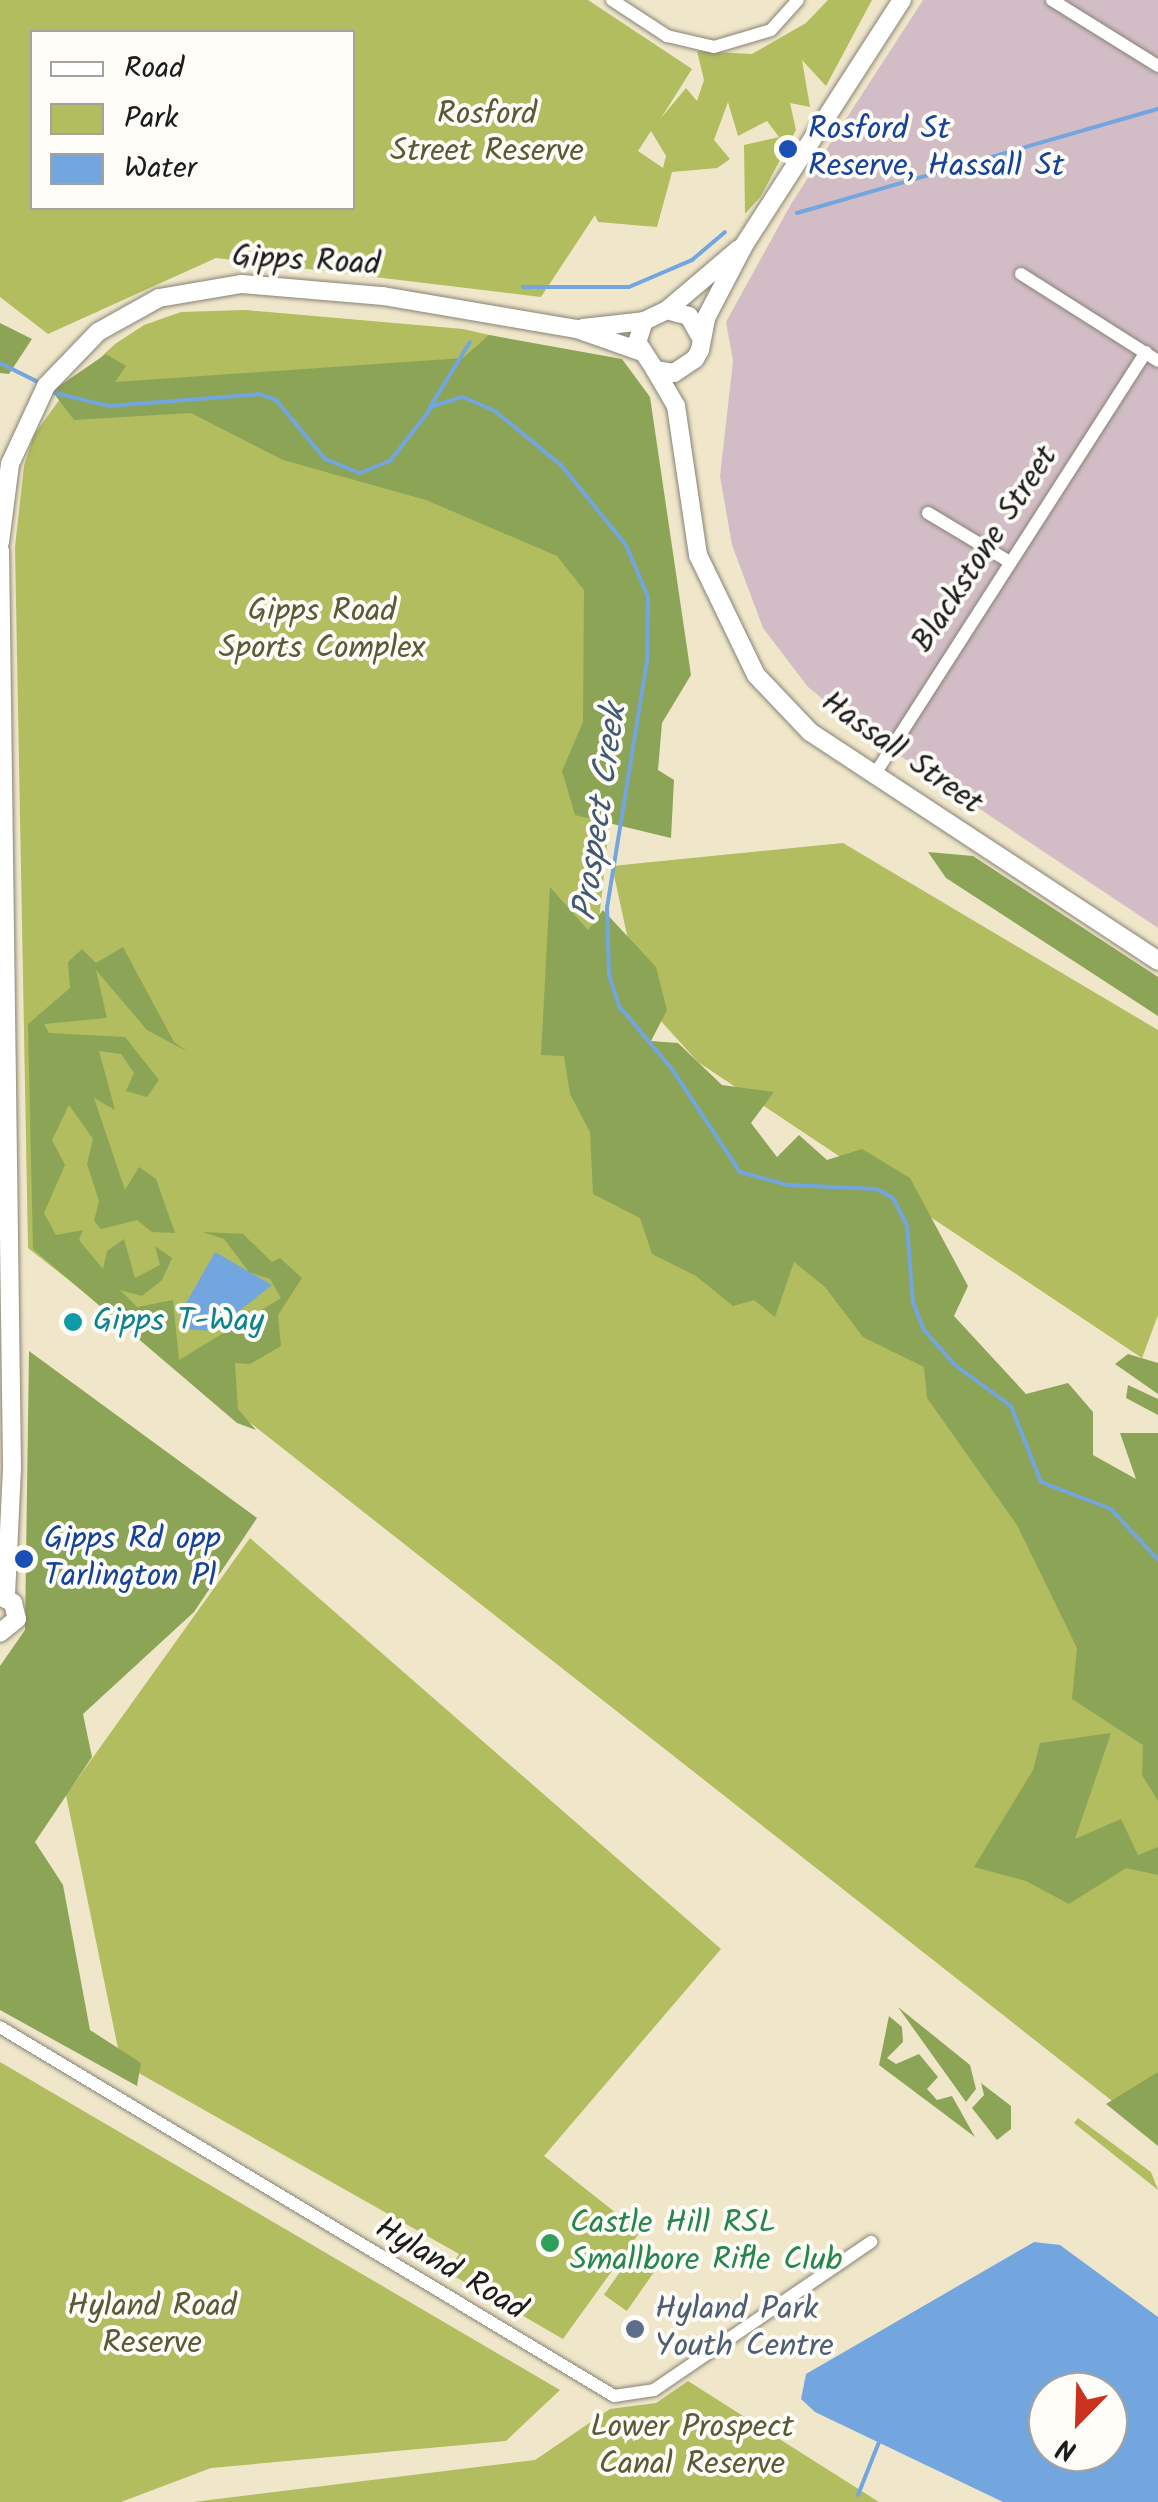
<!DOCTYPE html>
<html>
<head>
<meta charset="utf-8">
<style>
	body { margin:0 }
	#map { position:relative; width:1158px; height:2502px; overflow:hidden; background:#f0e7cb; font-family:Kalam,sans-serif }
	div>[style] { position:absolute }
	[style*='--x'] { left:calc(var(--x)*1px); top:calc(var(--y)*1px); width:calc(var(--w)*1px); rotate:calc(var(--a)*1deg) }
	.industrial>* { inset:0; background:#d2bdc6 }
	.green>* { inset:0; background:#b1bd5e; transform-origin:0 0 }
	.forest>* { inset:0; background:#8ca455 }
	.water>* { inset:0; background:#73a6df }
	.stream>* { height:4px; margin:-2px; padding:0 2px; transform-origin:2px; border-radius:2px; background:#73a6df }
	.roads { filter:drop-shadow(0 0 2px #868274) drop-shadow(0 0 2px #868274) }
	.minor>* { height:12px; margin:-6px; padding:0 6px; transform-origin:6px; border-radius:6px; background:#fff }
	.secondary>* { height:18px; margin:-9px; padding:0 9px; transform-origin:9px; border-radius:9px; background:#fff }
	.dots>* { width:28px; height:28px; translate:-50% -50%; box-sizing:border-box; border:5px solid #fdfcf7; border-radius:50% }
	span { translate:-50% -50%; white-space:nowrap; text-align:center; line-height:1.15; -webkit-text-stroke:8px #fdfcf7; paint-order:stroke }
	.park-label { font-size:32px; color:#585c36 }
	.transit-label { font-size:32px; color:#164399 }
	.left { translate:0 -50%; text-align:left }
	.street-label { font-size:32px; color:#1c1c1c }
	.culture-label { font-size:32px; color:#0d838f }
	.leisure-label { font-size:32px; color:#27864d }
	.service-label { font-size:32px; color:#4e5e75 }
	.water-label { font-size:35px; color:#435a74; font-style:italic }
	.legend { position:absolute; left:30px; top:30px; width:325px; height:180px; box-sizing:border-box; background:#fdfcf7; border:2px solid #a3a29f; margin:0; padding:12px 18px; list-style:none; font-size:30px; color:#1c1c1c }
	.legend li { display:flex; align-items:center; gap:20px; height:50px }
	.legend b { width:50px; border:2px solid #a3a29f }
	.north { position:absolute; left:1028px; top:2372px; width:100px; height:100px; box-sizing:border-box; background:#fdfcf7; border:2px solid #a3a29f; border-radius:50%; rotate:203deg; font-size:28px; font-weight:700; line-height:40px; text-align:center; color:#1c1c1c }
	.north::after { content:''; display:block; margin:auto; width:35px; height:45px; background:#c8321e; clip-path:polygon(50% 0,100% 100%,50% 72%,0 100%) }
</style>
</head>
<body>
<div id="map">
	<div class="industrial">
		<i style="clip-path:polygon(923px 0,1158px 0,1158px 928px,857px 727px,808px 687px,763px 628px,732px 545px,720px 476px,733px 361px,726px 322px,791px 204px)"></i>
	</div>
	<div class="green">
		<i style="clip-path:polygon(evenodd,0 0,588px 0,692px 69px,661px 118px,686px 88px,697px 101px,704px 80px,697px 51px,752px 54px,806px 23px,828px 0,872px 0,826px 86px,802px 60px,810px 107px,790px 103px,796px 130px,761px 196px,745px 214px,744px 145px,779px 137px,767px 121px,738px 136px,728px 102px,714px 140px,730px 159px,717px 168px,672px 172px,657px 227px,598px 222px,595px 215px,541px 297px,216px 258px,48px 334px,0 297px,0 0,32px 32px,352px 32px,352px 208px,32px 208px,32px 32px,0 0,651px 131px,666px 156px,663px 168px,638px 151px,651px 131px)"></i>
		<i style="clip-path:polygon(246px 310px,463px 329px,617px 364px,634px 591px,597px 939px,654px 1070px,890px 1248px,1158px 1598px,1158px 2137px,28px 1248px,15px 547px,24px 466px,34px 435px,67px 389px,115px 344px,144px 325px,181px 312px)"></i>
		<i style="clip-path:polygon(843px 843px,1158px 1030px,1158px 1315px,1142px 1358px,698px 1062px,641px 999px,612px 866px)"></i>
		<i style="clip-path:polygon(250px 1538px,721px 1949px,544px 2156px,640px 2232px,563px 2339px,447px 2272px,459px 2254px,121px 2063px,66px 1795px)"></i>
		<i style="clip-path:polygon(0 2062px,560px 2390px,506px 2441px,211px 2468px,121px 2502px,0 2502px)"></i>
		<i style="clip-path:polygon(1078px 2118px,1151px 2172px,1158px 2190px,1074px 2123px)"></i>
		<i style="left:636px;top:2249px;width:28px;height:56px;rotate:35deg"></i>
		<i style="clip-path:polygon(688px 2381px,879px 2502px,193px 2502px,535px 2460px,610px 2409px,656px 2403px)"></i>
	</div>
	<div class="forest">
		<i style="clip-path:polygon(0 323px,32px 339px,9px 374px,0 373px)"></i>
		<i style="clip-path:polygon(489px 335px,622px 359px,650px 397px,691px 675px,662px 723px,658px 770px,674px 780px,671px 838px,575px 815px,562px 771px,583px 722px,584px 590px,557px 556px,426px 500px,283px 460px,191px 413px,74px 420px,52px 391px,106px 354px,126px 366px,115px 382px,463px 358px)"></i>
		<i style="clip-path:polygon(928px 852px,973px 856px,1158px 977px,1158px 1016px,946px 878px)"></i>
		<i style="clip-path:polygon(550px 887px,588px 930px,603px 910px,656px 967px,667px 1010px,651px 1041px,678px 1043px,722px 1085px,774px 1092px,751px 1123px,777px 1157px,799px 1135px,827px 1160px,862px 1149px,910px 1178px,968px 1286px,954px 1316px,1026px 1394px,1068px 1383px,1093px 1412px,1093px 1455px,1136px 1479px,1120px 1433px,1158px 1433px,1158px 1801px,1142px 1775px,1143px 1745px,1072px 1699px,1077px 1648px,1017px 1525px,927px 1398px,924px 1367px,863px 1337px,825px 1287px,794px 1262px,775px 1317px,754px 1300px,733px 1306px,696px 1276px,652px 1254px,640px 1218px,593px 1194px,590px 1132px,570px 1094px,564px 1056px,541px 1055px)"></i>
		<i style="clip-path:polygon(123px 947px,174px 1042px,188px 1052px,147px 1030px,96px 970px,107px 1018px,44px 1024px,49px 1033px,125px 1037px,159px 1080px,147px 1097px,126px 1091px,134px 1073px,121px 1054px,99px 1051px,115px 1110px,94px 1098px,125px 1190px,139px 1167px,156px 1179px,175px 1233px,152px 1232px,137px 1220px,101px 1229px,94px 1221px,99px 1201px,87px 1164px,93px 1139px,69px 1105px,52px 1140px,65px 1165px,44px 1213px,56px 1235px,83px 1230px,79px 1240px,103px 1269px,107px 1251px,124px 1239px,135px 1278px,160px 1265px,155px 1246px,172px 1258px,162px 1280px,142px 1296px,120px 1290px,137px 1307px,173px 1300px,179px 1360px,281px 1298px,270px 1279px,249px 1272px,224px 1239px,203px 1232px,243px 1234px,272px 1262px,280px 1258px,302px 1278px,278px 1315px,281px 1346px,250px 1364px,235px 1363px,238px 1409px,256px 1430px,237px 1423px,33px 1249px,28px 1024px,70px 988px,68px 962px,82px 949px,96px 963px)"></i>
		<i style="clip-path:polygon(29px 1351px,257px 1518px,194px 1612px,83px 1714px,92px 1757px,35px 1842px,63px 1885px,90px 2030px,141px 2063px,137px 2086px,0 2010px,0 1666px,25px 1630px)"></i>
		<i style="clip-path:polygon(1128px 1354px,1158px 1363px,1158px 1394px,1115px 1364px)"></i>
		<i style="clip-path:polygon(1128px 1385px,1158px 1399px,1158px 1415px,1126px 1398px)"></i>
		<i style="clip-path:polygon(1111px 1733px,1075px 1839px,1121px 1819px,1138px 1855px,1158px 1847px,1158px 1875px,1126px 1868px,1069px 1904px,1026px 1881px,974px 1867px,1033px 1770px,1040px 1743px)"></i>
		<i style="clip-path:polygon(898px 2007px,970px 2065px,976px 2089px,966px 2102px)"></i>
		<i style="clip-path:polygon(889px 2016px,902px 2027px,903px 2042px,887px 2058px,896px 2064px,919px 2054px,938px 2077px,927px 2089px,937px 2100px,952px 2096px,975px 2137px,879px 2065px)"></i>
		<i style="clip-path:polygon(1158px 2072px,1158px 2146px,1106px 2104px)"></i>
		<i style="clip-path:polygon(981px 2083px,1011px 2106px,1011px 2129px,997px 2140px,972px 2108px,984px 2095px)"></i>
	</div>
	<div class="water">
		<i style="clip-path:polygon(215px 1252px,272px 1285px,214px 1331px,180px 1329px,181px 1312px)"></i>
		<i style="clip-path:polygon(evenodd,1034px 2242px,1060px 2245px,1158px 2317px,1158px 2502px,1003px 2502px,815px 2412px,801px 2399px,806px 2374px,1034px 2242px,1048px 2392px,1108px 2392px,1108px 2452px,1048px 2452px,1048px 2392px)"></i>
	</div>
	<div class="stream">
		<i style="--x:797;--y:213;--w:376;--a:-16.1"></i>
		<i style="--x:523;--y:287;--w:106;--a:0"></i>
		<i style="--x:629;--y:287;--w:69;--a:-23.2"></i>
		<i style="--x:692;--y:260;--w:43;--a:-40.3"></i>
		<i style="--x:0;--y:363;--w:45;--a:26.6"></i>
		<i style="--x:51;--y:392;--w:60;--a:13.6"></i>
		<i style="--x:109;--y:406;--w:151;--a:-4.5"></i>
		<i style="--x:260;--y:394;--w:17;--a:21"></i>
		<i style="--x:276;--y:400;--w:77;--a:50.3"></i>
		<i style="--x:325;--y:459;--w:38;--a:22"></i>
		<i style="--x:360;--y:473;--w:32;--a:-22"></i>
		<i style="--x:390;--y:461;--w:70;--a:-52"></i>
		<i style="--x:433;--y:406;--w:31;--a:-17"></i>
		<i style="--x:463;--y:397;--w:35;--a:24"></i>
		<i style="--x:495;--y:411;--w:85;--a:39.3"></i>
		<i style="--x:561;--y:465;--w:103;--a:50.9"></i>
		<i style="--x:626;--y:545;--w:56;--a:67.1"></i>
		<i style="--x:648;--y:597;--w:64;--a:90.9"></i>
		<i style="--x:647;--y:661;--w:249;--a:99.2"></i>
		<i style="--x:607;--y:907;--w:68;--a:88.3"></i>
		<i style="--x:609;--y:975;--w:33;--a:72"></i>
		<i style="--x:619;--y:1006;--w:82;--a:49.9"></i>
		<i style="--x:672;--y:1069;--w:123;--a:56.6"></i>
		<i style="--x:740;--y:1172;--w:50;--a:15.2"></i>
		<i style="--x:788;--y:1185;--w:89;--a:2.6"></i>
		<i style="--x:877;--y:1189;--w:18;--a:29"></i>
		<i style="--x:893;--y:1198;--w:31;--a:63"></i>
		<i style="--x:907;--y:1226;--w:76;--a:85.5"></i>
		<i style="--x:913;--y:1302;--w:30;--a:69"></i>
		<i style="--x:924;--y:1330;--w:47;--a:48.5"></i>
		<i style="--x:955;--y:1365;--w:69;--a:36.2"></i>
		<i style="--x:1011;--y:1406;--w:82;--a:68.5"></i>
		<i style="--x:1041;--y:1482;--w:75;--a:21.1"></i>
		<i style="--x:1111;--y:1509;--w:69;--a:47.3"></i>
		<i style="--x:430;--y:407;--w:76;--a:-58.4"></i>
		<i style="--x:858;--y:2495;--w:57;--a:-68.4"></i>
	</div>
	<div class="roads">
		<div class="minor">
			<i style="--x:612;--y:0;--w:66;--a:33.2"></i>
			<i style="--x:667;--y:36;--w:48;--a:13.2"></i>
			<i style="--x:714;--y:47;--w:59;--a:-16.6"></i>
			<i style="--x:771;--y:30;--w:40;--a:-48"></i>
			<i style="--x:1052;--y:0;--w:125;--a:31.9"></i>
			<i style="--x:1021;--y:274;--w:162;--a:32.4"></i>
			<i style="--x:928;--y:513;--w:96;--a:30.9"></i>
			<i style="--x:873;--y:777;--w:505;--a:-57.29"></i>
			<i style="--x:0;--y:2027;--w:716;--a:31"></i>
			<i style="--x:614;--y:2396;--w:40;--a:-8.5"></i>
			<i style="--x:654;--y:2390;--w:263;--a:-34.3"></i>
		</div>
		<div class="secondary">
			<i style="--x:667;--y:310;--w:94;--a:-40.3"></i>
			<i style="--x:583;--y:328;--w:61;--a:-6.5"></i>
			<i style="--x:701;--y:338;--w:25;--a:-119"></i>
			<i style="--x:689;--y:316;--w:23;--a:-165"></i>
			<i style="--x:667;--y:310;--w:25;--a:154"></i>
			<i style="--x:644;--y:321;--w:22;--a:108"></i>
			<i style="--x:637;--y:342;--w:33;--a:57"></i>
			<i style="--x:655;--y:370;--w:19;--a:9"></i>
			<i style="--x:674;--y:373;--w:25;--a:-34"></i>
			<i style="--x:695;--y:359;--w:10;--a:-61"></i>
			<i style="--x:700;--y:350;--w:33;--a:-79"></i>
			<i style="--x:706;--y:318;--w:82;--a:-62.5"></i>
			<i style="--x:744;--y:245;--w:292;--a:-57.2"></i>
			<i style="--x:655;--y:370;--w:42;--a:59.7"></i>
			<i style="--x:676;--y:406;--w:151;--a:81.6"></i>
			<i style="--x:698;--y:555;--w:133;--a:64.2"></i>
			<i style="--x:756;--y:675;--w:79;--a:46.5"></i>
			<i style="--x:810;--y:732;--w:417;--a:33.3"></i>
			<i style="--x:0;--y:542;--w:79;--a:-82.7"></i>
			<i style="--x:10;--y:464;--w:86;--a:-65.2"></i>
			<i style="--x:46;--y:386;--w:75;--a:-46.1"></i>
			<i style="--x:98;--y:332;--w:70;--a:-29.1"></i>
			<i style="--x:159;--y:298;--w:84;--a:-9.6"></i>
			<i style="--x:242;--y:284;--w:142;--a:4.9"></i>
			<i style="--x:383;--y:296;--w:197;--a:9.7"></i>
			<i style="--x:577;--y:329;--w:66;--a:19.5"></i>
			<i style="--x:0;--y:550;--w:918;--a:89.25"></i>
			<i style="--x:12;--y:1468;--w:129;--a:92.7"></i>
			<i style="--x:0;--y:1596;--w:15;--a:28"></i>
			<i style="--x:13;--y:1603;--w:16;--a:76"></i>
			<i style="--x:17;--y:1619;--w:22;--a:141"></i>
		</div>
	</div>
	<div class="dots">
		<i style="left:788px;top:149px;background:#1a4fb4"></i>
		<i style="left:73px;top:1322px;background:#0f9aa8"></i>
		<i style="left:24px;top:1559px;background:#1a4fb4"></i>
		<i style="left:550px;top:2243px;background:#2e9e5b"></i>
		<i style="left:635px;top:2329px;background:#5c6f8a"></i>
	</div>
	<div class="park-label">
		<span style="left:487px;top:134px">Rosford<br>Street Reserve</span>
		<span style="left:322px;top:631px">Gipps Road<br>Sports Complex</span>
		<span style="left:152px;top:2326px">Hyland Road<br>Reserve</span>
		<span style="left:692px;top:2447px">Lower Prospect<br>Canal Reserve</span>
	</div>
	<div class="transit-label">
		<span class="left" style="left:808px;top:149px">Rosford St<br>Reserve, Hassall St</span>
		<span class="left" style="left:44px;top:1559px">Gipps Rd opp<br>Tarlington Pl</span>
	</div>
	<div class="street-label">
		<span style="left:306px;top:262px;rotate:3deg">Gipps Road</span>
		<span style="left:986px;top:550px;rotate:-57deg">Blackstone Street</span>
		<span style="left:901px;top:754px;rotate:35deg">Hassall Street</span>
		<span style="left:450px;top:2270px;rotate:31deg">Hyland Road</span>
	</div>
	<div class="culture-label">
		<span class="left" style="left:93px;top:1322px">Gipps T-Way</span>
	</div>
	<div class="leisure-label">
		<span class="left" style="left:570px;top:2243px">Castle Hill RSL<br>Smallbore Rifle Club</span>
	</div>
	<div class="service-label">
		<span class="left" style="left:655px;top:2329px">Hyland Park<br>Youth Centre</span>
	</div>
	<div class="water-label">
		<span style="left:601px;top:813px;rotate:-82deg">Prospect Creek</span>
	</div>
	<ul class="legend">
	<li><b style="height:12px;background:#fff"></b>Road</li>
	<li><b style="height:28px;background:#b1bd5e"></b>Park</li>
	<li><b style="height:28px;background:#73a6df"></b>Water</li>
	</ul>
	<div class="north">N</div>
</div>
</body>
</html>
